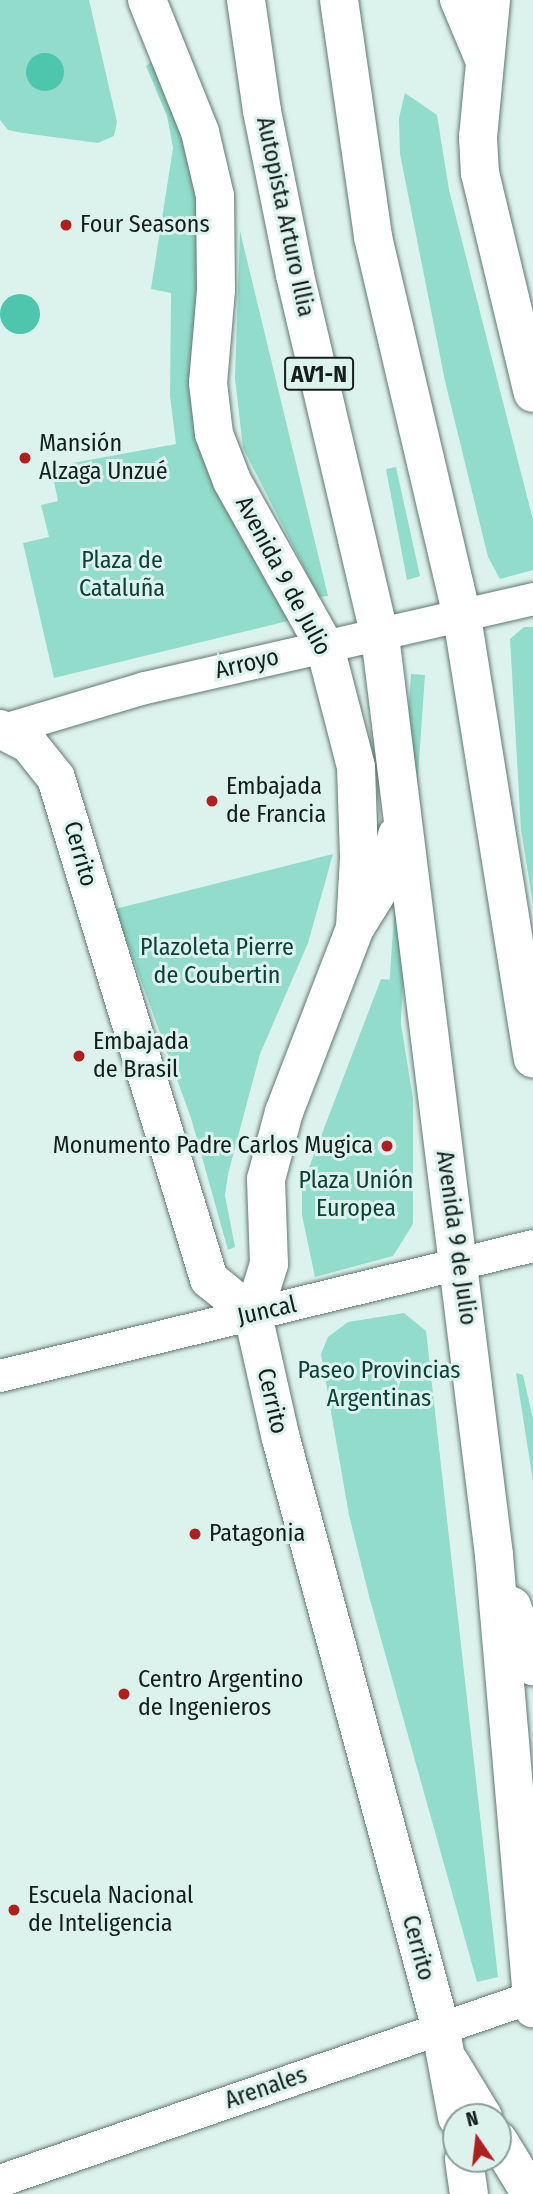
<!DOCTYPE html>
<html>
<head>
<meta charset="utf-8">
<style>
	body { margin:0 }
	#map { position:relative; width:533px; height:2194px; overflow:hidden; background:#dcf3ed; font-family:"Fira Sans Condensed",sans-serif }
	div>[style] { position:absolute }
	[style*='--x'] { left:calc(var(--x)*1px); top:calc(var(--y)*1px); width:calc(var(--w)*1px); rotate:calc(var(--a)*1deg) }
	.green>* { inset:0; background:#91dcca; transform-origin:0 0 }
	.water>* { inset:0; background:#4ec5ad }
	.round { border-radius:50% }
	.roads { filter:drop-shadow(0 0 2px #637872) drop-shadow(0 0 2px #637872) }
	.minor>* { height:32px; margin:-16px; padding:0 16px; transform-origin:16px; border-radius:16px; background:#fff }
	.tertiary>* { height:38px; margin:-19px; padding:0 19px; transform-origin:19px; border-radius:19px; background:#fff }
	.trunk>* { height:38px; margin:-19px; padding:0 19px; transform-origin:19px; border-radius:19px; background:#fff }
	.motorway>* { height:38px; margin:-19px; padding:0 19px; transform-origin:19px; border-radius:19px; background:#fff }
	.dots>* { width:19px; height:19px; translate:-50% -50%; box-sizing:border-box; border:4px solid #dcf3ed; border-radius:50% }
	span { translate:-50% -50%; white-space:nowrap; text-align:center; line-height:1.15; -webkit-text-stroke:6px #dcf3ed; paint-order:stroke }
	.shield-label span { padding:2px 5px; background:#dcf3ed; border:2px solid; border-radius:5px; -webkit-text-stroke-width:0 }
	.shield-label { font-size:23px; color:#151e1c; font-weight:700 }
	.street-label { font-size:24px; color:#151e1c }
	.poi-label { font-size:24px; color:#151e1c }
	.left { translate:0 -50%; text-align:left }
	.right { translate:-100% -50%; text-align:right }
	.park-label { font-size:24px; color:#0b4137 }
	.north { position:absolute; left:442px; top:2103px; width:70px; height:70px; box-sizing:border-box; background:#dcf3ed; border:2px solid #8c9e99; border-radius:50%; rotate:346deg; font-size:19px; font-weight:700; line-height:28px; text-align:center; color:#151e1c }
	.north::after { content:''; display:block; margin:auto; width:24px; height:32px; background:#b01f1e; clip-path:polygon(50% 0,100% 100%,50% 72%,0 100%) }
</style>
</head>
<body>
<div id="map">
	<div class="green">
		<i style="clip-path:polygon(0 0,89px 0,117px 122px,114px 136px,98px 143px,23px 133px,8px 130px,0 120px)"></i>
		<i style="clip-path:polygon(153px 61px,199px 180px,199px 347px,296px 619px,54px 678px,23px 543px,49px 537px,41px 505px,58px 501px,51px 467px,176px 444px,170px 396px,171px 293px,151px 289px,173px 148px,167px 116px,146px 66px)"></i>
		<i style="clip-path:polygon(405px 93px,437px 115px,449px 190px,533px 520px,533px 570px,500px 579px,488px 557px,445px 381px,400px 154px,399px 118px)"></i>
		<i style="clip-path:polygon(240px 231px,328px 596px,319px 597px,243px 448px,235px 378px)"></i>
		<i style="clip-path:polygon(396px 467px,420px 576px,407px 580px,386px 469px)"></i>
		<i style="clip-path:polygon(524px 627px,533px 627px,533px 904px,521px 829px,510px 639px)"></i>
		<i style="left:411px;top:674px;width:14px;height:519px;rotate:4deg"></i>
		<i style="clip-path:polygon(333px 854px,308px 943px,260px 1054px,228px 1174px,225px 1195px,235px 1247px,228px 1250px,191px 1118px,115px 909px)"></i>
		<i style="clip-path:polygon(381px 979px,394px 980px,413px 1099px,413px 1224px,393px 1256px,315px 1277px,302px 1215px,302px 1186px)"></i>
		<i style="clip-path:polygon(404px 1313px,426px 1331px,498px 1977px,477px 1982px,369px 1596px,349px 1515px,321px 1354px,328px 1337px,348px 1322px)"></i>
		<i style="clip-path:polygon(516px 1373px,523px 1375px,533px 1419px,533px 1481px)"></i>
	</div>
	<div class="water">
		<i class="round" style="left:26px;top:53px;width:38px;height:38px"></i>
		<i class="round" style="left:0;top:294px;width:40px;height:40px"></i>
	</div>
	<div class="roads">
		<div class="minor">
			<i style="--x:456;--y:0;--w:73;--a:67.3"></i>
			<i style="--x:4;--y:730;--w:147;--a:-16.6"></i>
			<i style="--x:145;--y:688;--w:398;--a:-12.9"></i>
			<i style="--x:0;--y:1376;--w:549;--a:-13.71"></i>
			<i style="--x:0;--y:2181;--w:564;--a:-19.05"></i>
		</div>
		<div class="tertiary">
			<i style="--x:147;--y:0;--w:142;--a:68.1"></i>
			<i style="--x:200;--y:132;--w:66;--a:76.8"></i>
			<i style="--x:215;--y:196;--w:94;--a:89.4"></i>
			<i style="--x:216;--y:290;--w:93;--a:94.9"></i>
			<i style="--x:208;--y:383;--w:51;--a:83.3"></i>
			<i style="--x:214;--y:434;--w:50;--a:69"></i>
			<i style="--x:232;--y:481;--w:190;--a:60.7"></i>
			<i style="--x:325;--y:647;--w:124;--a:75.5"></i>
			<i style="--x:356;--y:767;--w:91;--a:88.1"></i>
			<i style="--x:359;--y:858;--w:70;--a:93.3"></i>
			<i style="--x:355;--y:928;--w:197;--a:111.1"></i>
			<i style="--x:284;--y:1112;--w:69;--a:105"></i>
			<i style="--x:266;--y:1179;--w:85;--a:88"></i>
			<i style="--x:269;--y:1264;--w:53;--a:107.4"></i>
			<i style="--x:491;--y:0;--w:138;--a:95.4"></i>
			<i style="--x:478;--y:137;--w:36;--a:87"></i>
			<i style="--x:480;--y:173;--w:226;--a:76.5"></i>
			<i style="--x:0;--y:729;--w:33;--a:27"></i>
			<i style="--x:29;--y:744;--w:43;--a:51.5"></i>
			<i style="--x:56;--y:778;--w:524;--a:73.02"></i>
			<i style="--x:209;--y:1279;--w:57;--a:39.3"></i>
			<i style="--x:253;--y:1315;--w:127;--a:77.3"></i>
			<i style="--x:281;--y:1439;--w:608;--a:74.84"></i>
			<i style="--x:440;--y:2026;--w:93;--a:79.4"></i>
			<i style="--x:464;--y:2159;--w:35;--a:82"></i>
		</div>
		<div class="trunk">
			<i style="--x:462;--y:617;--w:447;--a:80.9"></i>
			<i style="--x:380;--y:636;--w:926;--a:82.93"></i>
			<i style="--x:494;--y:1555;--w:455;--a:85.1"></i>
			<i style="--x:355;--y:928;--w:62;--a:-58.1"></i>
			<i style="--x:388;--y:875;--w:41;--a:-77.3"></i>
			<i style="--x:512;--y:1606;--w:64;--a:70.7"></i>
			<i style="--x:449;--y:2061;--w:66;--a:58.7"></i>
			<i style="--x:498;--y:2140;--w:63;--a:58.6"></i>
		</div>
		<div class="motorway">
			<i style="--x:246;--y:0;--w:112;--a:81.8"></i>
			<i style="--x:262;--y:111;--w:167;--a:78.6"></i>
			<i style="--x:295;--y:275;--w:371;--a:76.8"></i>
			<i style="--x:339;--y:0;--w:239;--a:81.8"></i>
			<i style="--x:373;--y:237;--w:390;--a:76.8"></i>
		</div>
	</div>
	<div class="dots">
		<i style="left:66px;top:225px;background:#b01f1e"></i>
		<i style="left:25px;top:458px;background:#b01f1e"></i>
		<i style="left:212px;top:801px;background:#b01f1e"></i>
		<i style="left:79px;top:1056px;background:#b01f1e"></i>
		<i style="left:387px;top:1146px;background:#b01f1e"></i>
		<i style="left:195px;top:1534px;background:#b01f1e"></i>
		<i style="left:124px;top:1694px;background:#b01f1e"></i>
		<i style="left:14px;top:1910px;background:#b01f1e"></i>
	</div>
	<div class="shield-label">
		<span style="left:319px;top:374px">AV1-N</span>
	</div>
	<div class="street-label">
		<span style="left:285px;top:217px;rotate:78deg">Autopista Arturo Illia</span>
		<span style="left:283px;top:576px;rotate:62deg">Avenida 9 de Julio</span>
		<span style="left:247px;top:664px;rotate:-13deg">Arroyo</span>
		<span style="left:80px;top:854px;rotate:74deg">Cerrito</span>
		<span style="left:456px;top:1238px;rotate:82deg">Avenida 9 de Julio</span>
		<span style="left:267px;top:1311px;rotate:-13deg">Juncal</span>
		<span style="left:272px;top:1401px;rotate:77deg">Cerrito</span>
		<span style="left:418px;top:1948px;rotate:75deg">Cerrito</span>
		<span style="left:266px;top:2088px;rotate:-19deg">Arenales</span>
	</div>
	<div class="poi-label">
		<span class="left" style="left:80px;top:225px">Four Seasons</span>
		<span class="left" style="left:39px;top:458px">Mansión<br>Alzaga Unzué</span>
		<span class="left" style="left:226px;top:801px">Embajada<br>de Francia</span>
		<span class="left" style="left:93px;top:1056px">Embajada<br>de Brasil</span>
		<span class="right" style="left:373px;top:1146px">Monumento Padre Carlos Mugica</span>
		<span class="left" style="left:209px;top:1534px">Patagonia</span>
		<span class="left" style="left:138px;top:1694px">Centro Argentino<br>de Ingenieros</span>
		<span class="left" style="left:28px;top:1910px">Escuela Nacional<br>de Inteligencia</span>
	</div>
	<div class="park-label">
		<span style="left:122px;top:575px">Plaza de<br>Cataluña</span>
		<span style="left:217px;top:962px">Plazoleta Pierre<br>de Coubertin</span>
		<span style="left:356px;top:1195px">Plaza Unión<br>Europea</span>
		<span style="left:379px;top:1385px">Paseo Provincias<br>Argentinas</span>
	</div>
	<div class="north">N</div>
</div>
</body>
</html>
